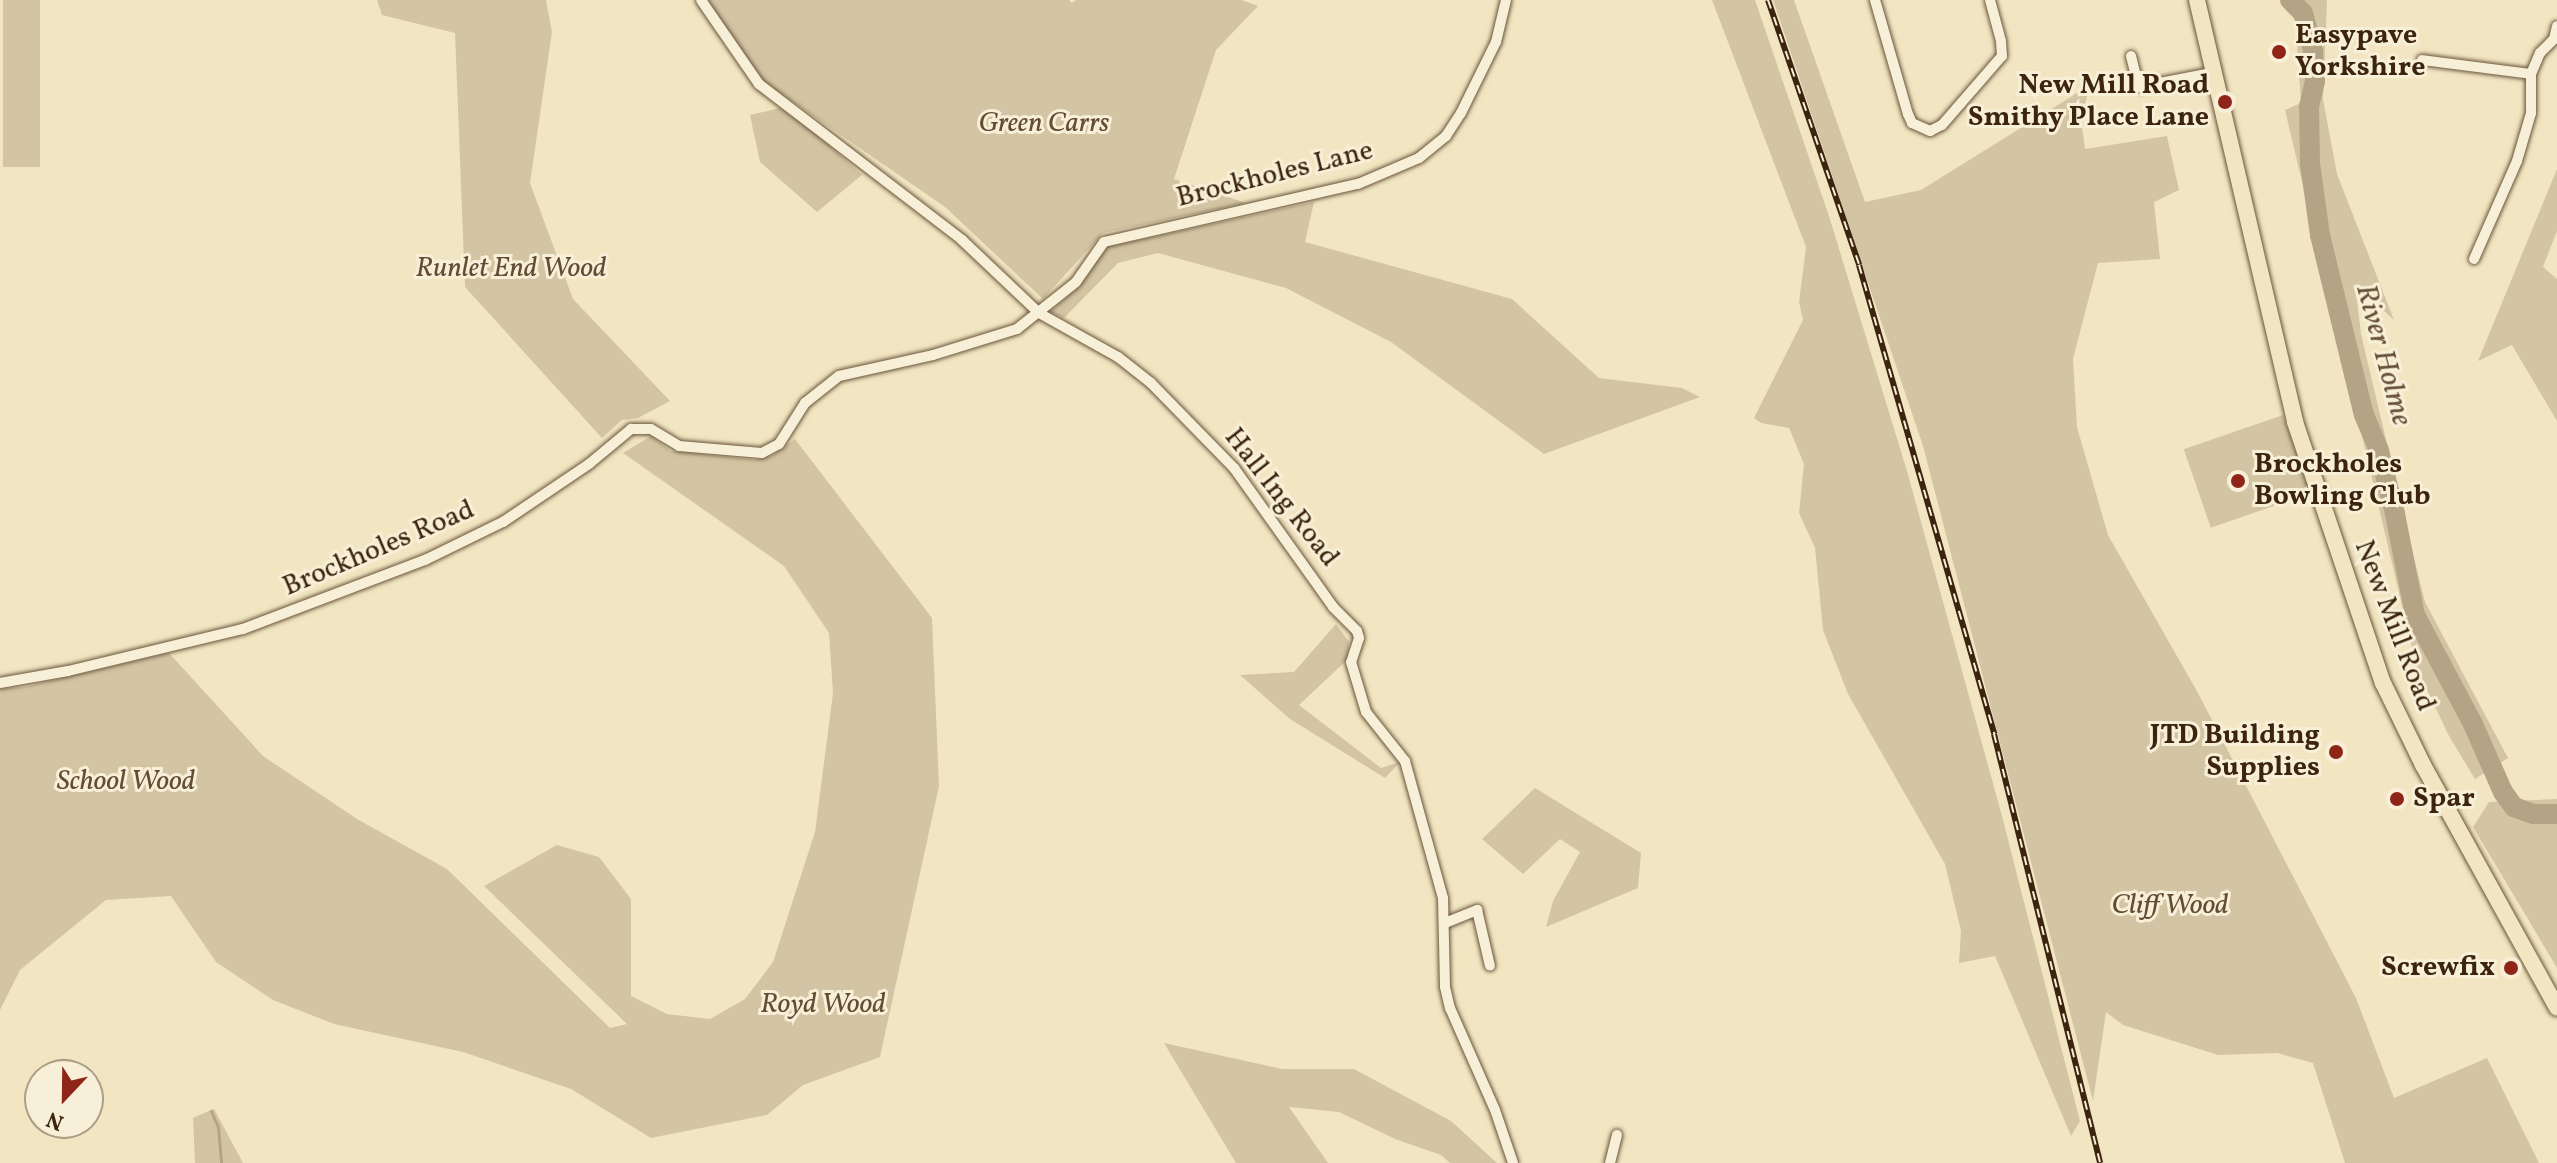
<!DOCTYPE html>
<html>
<head>
<meta charset="utf-8">
<style>
	body { margin:0 }
	#map { position:relative; width:2557px; height:1163px; overflow:hidden; background:#f2e6c2; font-family:Vollkorn,serif }
	div>[style] { position:absolute }
	[style*='--x'] { left:calc(var(--x)*1px); top:calc(var(--y)*1px); width:calc(var(--w)*1px); rotate:calc(var(--a)*1deg) }
	.green>* { inset:0; background:#d3c5a3; transform-origin:0 0 }
	.stream>* { height:3px; margin:-1.5px; padding:0 1.5px; transform-origin:1.5px; border-radius:1.5px; background:#b4a485 }
	.river>* { height:20px; margin:-10px; padding:0 10px; transform-origin:10px; border-radius:10px; background:#b4a485 }
	.roads { filter:drop-shadow(0 0 2px #6a543b) drop-shadow(0 0 2px #6a543b) }
	.street>* { height:10px; margin:-5px; padding:0 5px; transform-origin:5px; border-radius:5px; background:#f7efd7 }
	.primary>* { height:16px; margin:-8px; padding:0 8px; transform-origin:8px; border-radius:8px; background:#f2e6c2 }
	.rail>* { height:6px; margin-top:-3px; transform-origin:0; background:repeating-linear-gradient(90deg,#f7efd7 0 9px,#3c240e 0 18px); box-sizing:border-box; border-block:2px solid #3c240e }
	.dots>* { width:22px; height:22px; translate:-50% -50%; box-sizing:border-box; border:4px solid #f7efd7; border-radius:50% }
	span { translate:-50% -50%; white-space:nowrap; text-align:center; line-height:1.15; -webkit-text-stroke:6px #f7efd7; paint-order:stroke }
	.poi-label { font-size:28px; color:#3c240e; font-weight:700 }
	.left { translate:0 -50%; text-align:left }
	.right { translate:-100% -50%; text-align:right }
	.park-label { font-size:28px; color:#624c33; font-style:italic }
	.street-label { font-size:28px; color:#3c240e }
	.water-label { font-size:30px; color:#665138; font-style:italic }
	.north { position:absolute; left:24px; top:1059px; width:80px; height:80px; box-sizing:border-box; background:#f7efd7; border:2px solid #ac9e87; border-radius:50%; rotate:202deg; font-size:22px; font-weight:700; line-height:32px; text-align:center; color:#3c240e }
	.north::after { content:''; display:block; margin:auto; width:28px; height:36px; background:#8f2418; clip-path:polygon(50% 0,100% 100%,50% 72%,0 100%) }
</style>
</head>
<body>
<div id="map">
	<div class="green">
		<i style="left:3px;top:0;width:37px;height:167px"></i>
		<i style="clip-path:polygon(377px 0,546px 0,552px 32px,530px 183px,573px 299px,670px 401px,638px 418px,622px 420px,602px 438px,465px 287px,455px 33px,382px 15px)"></i>
		<i style="clip-path:polygon(708px 0,1069px 0,1072px 3px,1076px 0,1242px 0,1258px 6px,1216px 50px,1174px 179px,1246px 203px,1103px 233px,1043px 299px,945px 207px,760px 79px)"></i>
		<i style="clip-path:polygon(1712px 0,1755px 0,1829px 216px,1907px 471px,2002px 816px,2080px 1121px,2071px 1136px,1995px 956px,1959px 963px,1961px 931px,1945px 864px,1848px 694px,1823px 630px,1815px 548px,1799px 513px,1804px 464px,1789px 428px,1761px 423px,1754px 418px,1803px 320px,1799px 302px,1806px 247px)"></i>
		<i style="clip-path:polygon(1773px 0,1794px 0,1865px 202px,1921px 190px,2090px 85px,2081px 119px,2085px 149px,2167px 136px,2179px 190px,2154px 202px,2160px 259px,2098px 263px,2073px 359px,2077px 427px,2108px 535px,2198px 693px,2356px 998px,2394px 1098px,2487px 1058px,2539px 1163px,2345px 1163px,2313px 1063px,2277px 1053px,2218px 1055px,2123px 1025px,2106px 1012px,2093px 1101px,1923px 446px)"></i>
		<i style="clip-path:polygon(2283px 0,2327px 0,2323px 99px,2337px 174px,2394px 320px,2355px 284px,2361px 334px,2414px 558px,2425px 602px,2508px 758px,2475px 779px,2449px 736px,2417px 669px,2285px 110px,2301px 103px,2295px 13px)"></i>
		<i style="clip-path:polygon(780px 108px,820px 137px,862px 175px,817px 212px,760px 162px,750px 115px)"></i>
		<i style="clip-path:polygon(2557px 169px,2557px 231px,2543px 267px,2557px 279px,2557px 421px,2512px 345px,2478px 361px)"></i>
		<i style="clip-path:polygon(1314px 202px,1305px 242px,1512px 299px,1599px 378px,1682px 388px,1700px 397px,1544px 454px,1391px 342px,1286px 288px,1158px 253px,1118px 263px,1064px 318px,1050px 312px,1075px 290px,1107px 247px)"></i>
		<i style="left:2283px;top:415px;width:83px;height:105px;rotate:71deg"></i>
		<i style="clip-path:polygon(651px 436px,671px 451px,755px 460px,772px 456px,795px 439px,932px 618px,939px 786px,880px 1057px,803px 1085px,767px 1115px,651px 1138px,571px 1089px,463px 1052px,334px 1024px,273px 1000px,216px 962px,171px 896px,106px 900px,20px 970px,0 1010px,0 689px,24px 687px,169px 653px,263px 756px,357px 819px,447px 869px,610px 1028px,627px 1024px,484px 886px,557px 845px,599px 857px,631px 899px,631px 996px,667px 1014px,710px 1019px,745px 999px,773px 962px,815px 832px,833px 693px,829px 633px,784px 566px,623px 453px)"></i>
		<i style="clip-path:polygon(1336px 624px,1349px 642px,1347px 660px,1299px 705px,1381px 768px,1400px 762px,1385px 778px,1290px 719px,1240px 675px,1294px 672px)"></i>
		<i style="clip-path:polygon(1535px 788px,1641px 853px,1638px 888px,1546px 927px,1553px 901px,1580px 852px,1560px 839px,1523px 874px,1482px 839px)"></i>
		<i style="clip-path:polygon(2557px 799px,2557px 968px,2473px 827px,2489px 802px)"></i>
		<i style="clip-path:polygon(1164px 1043px,1282px 1069px,1354px 1069px,1451px 1121px,1497px 1163px,1450px 1163px,1441px 1155px,1395px 1139px,1339px 1112px,1289px 1107px,1328px 1163px,1236px 1163px)"></i>
		<i style="clip-path:polygon(213px 1109px,214px 1109px,243px 1163px,195px 1163px,193px 1118px)"></i>
	</div>
	<div class="stream">
		<i style="--x:211;--y:1111;--w:17;--a:66"></i>
		<i style="--x:218;--y:1127;--w:36;--a:85"></i>
	</div>
	<div class="river">
		<i style="--x:2290;--y:0;--w:18;--a:45"></i>
		<i style="--x:2303;--y:13;--w:39;--a:75"></i>
		<i style="--x:2313;--y:51;--w:30;--a:86"></i>
		<i style="--x:2315;--y:81;--w:26;--a:103"></i>
		<i style="--x:2309;--y:106;--w:57;--a:89"></i>
		<i style="--x:2310;--y:163;--w:73;--a:82.1"></i>
		<i style="--x:2320;--y:235;--w:185;--a:76.3"></i>
		<i style="--x:2364;--y:415;--w:39;--a:67"></i>
		<i style="--x:2379;--y:451;--w:65;--a:75.7"></i>
		<i style="--x:2395;--y:514;--w:103;--a:78.8"></i>
		<i style="--x:2415;--y:615;--w:121;--a:62"></i>
		<i style="--x:2472;--y:722;--w:77;--a:66.1"></i>
		<i style="--x:2503;--y:792;--w:19;--a:54"></i>
		<i style="--x:2514;--y:807;--w:20;--a:20"></i>
		<i style="--x:2533;--y:814;--w:24;--a:0"></i>
	</div>
	<div class="roads">
		<div class="street">
			<i style="--x:701;--y:0;--w:102;--a:55.4"></i>
			<i style="--x:759;--y:84;--w:256;--a:37.5"></i>
			<i style="--x:962;--y:240;--w:106;--a:43.5"></i>
			<i style="--x:1039;--y:313;--w:90;--a:29.1"></i>
			<i style="--x:1118;--y:357;--w:42;--a:38.2"></i>
			<i style="--x:1151;--y:383;--w:119;--a:45.7"></i>
			<i style="--x:1234;--y:468;--w:171;--a:54.5"></i>
			<i style="--x:1333;--y:607;--w:34;--a:45"></i>
			<i style="--x:1357;--y:631;--w:7;--a:74"></i>
			<i style="--x:1359;--y:638;--w:25;--a:108"></i>
			<i style="--x:1351;--y:662;--w:52;--a:73.3"></i>
			<i style="--x:1366;--y:712;--w:63;--a:51.5"></i>
			<i style="--x:1405;--y:761;--w:142;--a:74.5"></i>
			<i style="--x:1443;--y:898;--w:89;--a:88.7"></i>
			<i style="--x:1445;--y:987;--w:22;--a:77"></i>
			<i style="--x:1450;--y:1008;--w:111;--a:66.2"></i>
			<i style="--x:1495;--y:1110;--w:56;--a:71.2"></i>
			<i style="--x:1875;--y:0;--w:119;--a:73.9"></i>
			<i style="--x:1908;--y:114;--w:10;--a:66"></i>
			<i style="--x:1912;--y:123;--w:20;--a:24"></i>
			<i style="--x:1930;--y:131;--w:13;--a:-27"></i>
			<i style="--x:1942;--y:125;--w:91;--a:-49"></i>
			<i style="--x:2002;--y:56;--w:15;--a:-94"></i>
			<i style="--x:2001;--y:41;--w:42;--a:-105"></i>
			<i style="--x:2131;--y:56;--w:32;--a:76"></i>
			<i style="--x:2139;--y:87;--w:74;--a:-10.9"></i>
			<i style="--x:2422;--y:60;--w:110;--a:7.3"></i>
			<i style="--x:2474;--y:259;--w:107;--a:-66.3"></i>
			<i style="--x:2517;--y:161;--w:50;--a:-73.7"></i>
			<i style="--x:2531;--y:113;--w:39;--a:-90"></i>
			<i style="--x:2531;--y:74;--w:23;--a:-67"></i>
			<i style="--x:2540;--y:53;--w:20;--a:-45"></i>
			<i style="--x:2554;--y:39;--w:13;--a:-77"></i>
			<i style="--x:0;--y:683;--w:69;--a:-10"></i>
			<i style="--x:68;--y:671;--w:180;--a:-13.5"></i>
			<i style="--x:243;--y:629;--w:195;--a:-20.8"></i>
			<i style="--x:425;--y:560;--w:87;--a:-26"></i>
			<i style="--x:503;--y:522;--w:104;--a:-34"></i>
			<i style="--x:589;--y:464;--w:55;--a:-39.8"></i>
			<i style="--x:631;--y:429;--w:20;--a:0"></i>
			<i style="--x:651;--y:429;--w:33;--a:31"></i>
			<i style="--x:679;--y:446;--w:83;--a:4.8"></i>
			<i style="--x:762;--y:453;--w:19;--a:-28"></i>
			<i style="--x:779;--y:444;--w:49;--a:-57.6"></i>
			<i style="--x:805;--y:403;--w:43;--a:-38.5"></i>
			<i style="--x:839;--y:376;--w:96;--a:-12.6"></i>
			<i style="--x:933;--y:355;--w:88;--a:-17.2"></i>
			<i style="--x:1017;--y:329;--w:75;--a:-38.5"></i>
			<i style="--x:1076;--y:282;--w:49;--a:-55"></i>
			<i style="--x:1104;--y:242;--w:261;--a:-12.9"></i>
			<i style="--x:1358;--y:184;--w:66;--a:-23.1"></i>
			<i style="--x:1419;--y:158;--w:35;--a:-39"></i>
			<i style="--x:1446;--y:136;--w:27;--a:-57"></i>
			<i style="--x:1461;--y:113;--w:79;--a:-63.8"></i>
			<i style="--x:1496;--y:42;--w:43;--a:-76.6"></i>
			<i style="--x:1445;--y:923;--w:35;--a:-22"></i>
			<i style="--x:1477;--y:910;--w:57;--a:76.9"></i>
			<i style="--x:1610;--y:1163;--w:29;--a:-76"></i>
		</div>
		<div class="primary">
			<i style="--x:2197;--y:0;--w:433;--a:76.9"></i>
			<i style="--x:2295;--y:422;--w:275;--a:71.4"></i>
			<i style="--x:2383;--y:683;--w:91;--a:64"></i>
			<i style="--x:2423;--y:765;--w:277;--a:61.1"></i>
		</div>
	</div>
	<div class="rail">
		<i style="--x:1768;--y:0;--w:280;--a:71"></i>
		<i style="--x:1859;--y:265;--w:488;--a:73.9"></i>
		<i style="--x:1994;--y:734;--w:442;--a:76.1"></i>
	</div>
	<div class="dots">
		<i style="left:2279px;top:52px;background:#8f2418"></i>
		<i style="left:2225px;top:102px;background:#8f2418"></i>
		<i style="left:2238px;top:481px;background:#8f2418"></i>
		<i style="left:2336px;top:752px;background:#8f2418"></i>
		<i style="left:2397px;top:799px;background:#8f2418"></i>
		<i style="left:2511px;top:968px;background:#8f2418"></i>
	</div>
	<div class="poi-label">
		<span class="left" style="left:2295px;top:52px">Easypave<br>Yorkshire</span>
		<span class="right" style="left:2209px;top:102px">New Mill Road<br>Smithy Place Lane</span>
		<span class="left" style="left:2254px;top:481px">Brockholes<br>Bowling Club</span>
		<span class="right" style="left:2320px;top:752px">JTD Building<br>Supplies</span>
		<span class="left" style="left:2413px;top:799px">Spar</span>
		<span class="right" style="left:2495px;top:968px">Screwfix</span>
	</div>
	<div class="park-label">
		<span style="left:1044px;top:124px">Green Carrs</span>
		<span style="left:511px;top:269px">Runlet End Wood</span>
		<span style="left:126px;top:782px">School Wood</span>
		<span style="left:2170px;top:906px">Cliff Wood</span>
		<span style="left:823px;top:1005px">Royd Wood</span>
	</div>
	<div class="street-label">
		<span style="left:1275px;top:175px;rotate:-14deg">Brockholes Lane</span>
		<span style="left:1281px;top:498px;rotate:52deg">Hall Ing Road</span>
		<span style="left:379px;top:549px;rotate:-23deg">Brockholes Road</span>
		<span style="left:2394px;top:626px;rotate:69deg">New Mill Road</span>
	</div>
	<div class="water-label">
		<span style="left:2383px;top:355px;rotate:75deg">River Holme</span>
	</div>
	<div class="north">N</div>
</div>
</body>
</html>
